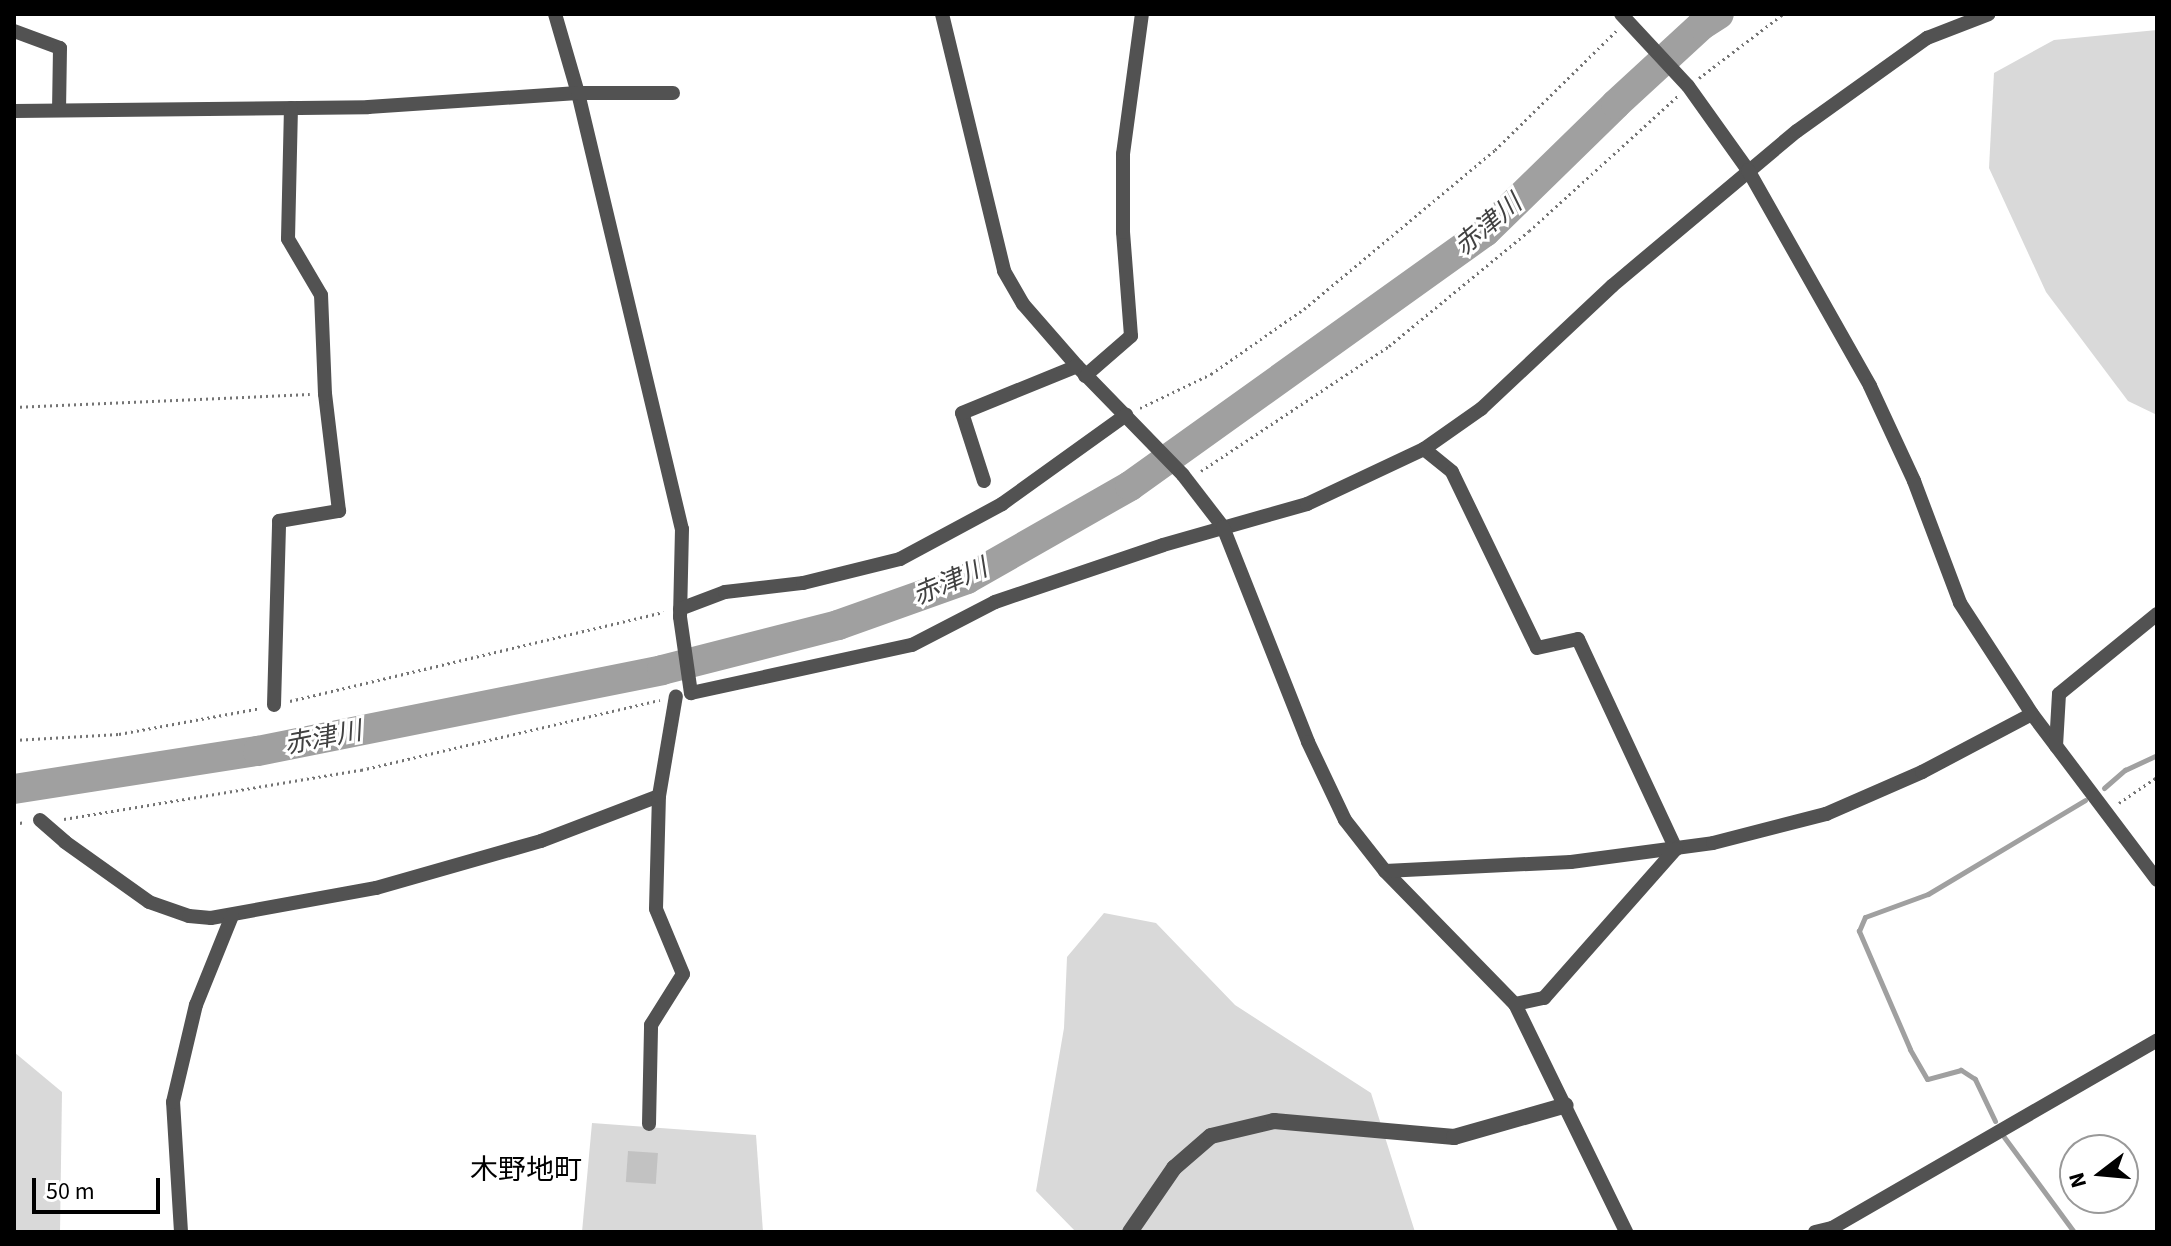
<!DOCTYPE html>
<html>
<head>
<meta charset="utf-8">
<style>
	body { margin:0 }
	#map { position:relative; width:2171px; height:1246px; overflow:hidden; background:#fff; font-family:"Source Sans 3","Noto Sans JP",sans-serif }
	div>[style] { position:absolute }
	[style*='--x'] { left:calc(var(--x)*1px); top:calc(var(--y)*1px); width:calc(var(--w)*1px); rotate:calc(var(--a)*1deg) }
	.green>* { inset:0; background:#d9d9d9 }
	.stream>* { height:5px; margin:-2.5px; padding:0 2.5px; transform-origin:2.5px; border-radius:2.5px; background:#a0a0a0 }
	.river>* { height:30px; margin:-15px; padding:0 15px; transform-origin:15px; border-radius:15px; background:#a0a0a0 }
	.building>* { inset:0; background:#c2c2c2; transform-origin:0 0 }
	.path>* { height:3px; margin-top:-1.5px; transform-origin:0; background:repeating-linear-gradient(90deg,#747474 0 2px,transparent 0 6px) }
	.minor>* { height:14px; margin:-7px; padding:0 7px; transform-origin:7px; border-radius:7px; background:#525252 }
	.tertiary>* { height:16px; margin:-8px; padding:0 8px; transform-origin:8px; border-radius:8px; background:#525252 }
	span { translate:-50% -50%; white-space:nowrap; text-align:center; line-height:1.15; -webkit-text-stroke:6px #fff; paint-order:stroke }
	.water-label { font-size:26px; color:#414141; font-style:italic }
	.quarter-label { font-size:28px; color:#000 }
	.frame { position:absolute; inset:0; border:16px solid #000; pointer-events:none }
	.north { position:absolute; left:2059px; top:1134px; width:80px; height:80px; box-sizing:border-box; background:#fff; border:2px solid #999; border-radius:50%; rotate:254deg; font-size:22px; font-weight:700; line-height:32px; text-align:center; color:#000 }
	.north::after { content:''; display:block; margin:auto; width:28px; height:36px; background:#000; clip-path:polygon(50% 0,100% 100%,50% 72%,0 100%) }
	.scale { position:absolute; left:32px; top:1178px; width:128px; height:36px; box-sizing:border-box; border:4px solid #000; border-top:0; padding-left:10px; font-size:24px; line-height:28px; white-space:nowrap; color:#000; -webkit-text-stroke:6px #fff; paint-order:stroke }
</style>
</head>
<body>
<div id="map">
	<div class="green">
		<i style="clip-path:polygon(2157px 30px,2157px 415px,2128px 401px,2046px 292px,1989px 168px,1994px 73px,2054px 40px)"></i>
		<i style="clip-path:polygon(1104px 913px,1156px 923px,1235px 1005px,1371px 1093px,1415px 1232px,1076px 1232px,1036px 1191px,1064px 1028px,1067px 957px)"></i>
		<i style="clip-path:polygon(14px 1052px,62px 1092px,60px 1232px,14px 1232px)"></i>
		<i style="clip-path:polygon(592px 1123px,756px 1135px,763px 1232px,582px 1232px)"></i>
	</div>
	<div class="stream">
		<i style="--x:2104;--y:788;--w:28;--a:-41"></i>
		<i style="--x:2125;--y:770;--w:35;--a:-25"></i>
		<i style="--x:1995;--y:1121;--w:47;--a:-115.5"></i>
		<i style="--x:1975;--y:1079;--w:17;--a:-147"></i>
		<i style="--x:1961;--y:1070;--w:35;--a:165"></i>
		<i style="--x:1927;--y:1079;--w:34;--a:-120"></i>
		<i style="--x:1910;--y:1049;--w:129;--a:-113.4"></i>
		<i style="--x:1859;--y:931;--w:15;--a:-67"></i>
		<i style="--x:1865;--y:917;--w:67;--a:-20.1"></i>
		<i style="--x:1928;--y:894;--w:183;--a:-30.9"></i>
		<i style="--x:2004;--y:1137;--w:118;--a:53.6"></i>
	</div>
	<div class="river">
		<i style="--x:14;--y:789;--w:247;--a:-8.9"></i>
		<i style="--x:258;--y:751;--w:412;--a:-11.3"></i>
		<i style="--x:662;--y:670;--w:182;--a:-14.3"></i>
		<i style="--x:838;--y:625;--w:137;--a:-19.6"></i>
		<i style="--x:967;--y:579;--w:188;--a:-29.7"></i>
		<i style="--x:1130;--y:486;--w:437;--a:-35.6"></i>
		<i style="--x:1485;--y:232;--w:183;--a:-44.3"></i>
		<i style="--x:1616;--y:104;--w:117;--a:-42.6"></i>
		<i style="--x:1702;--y:25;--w:20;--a:-33"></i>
	</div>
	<div class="building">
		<i style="left:628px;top:1151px;width:30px;height:31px;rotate:4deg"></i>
	</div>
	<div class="path">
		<i style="--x:1699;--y:78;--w:106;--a:-37.3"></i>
		<i style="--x:14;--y:407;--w:296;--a:-2.5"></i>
		<i style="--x:1140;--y:408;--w:79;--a:-25.6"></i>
		<i style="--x:1211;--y:374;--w:113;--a:-35"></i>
		<i style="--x:1304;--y:309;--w:249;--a:-39.8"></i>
		<i style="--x:1495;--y:150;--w:171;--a:-44.5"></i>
		<i style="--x:1201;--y:471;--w:226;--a:-33.6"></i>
		<i style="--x:1389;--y:346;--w:181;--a:-39.4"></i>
		<i style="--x:1529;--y:231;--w:201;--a:-42.2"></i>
		<i style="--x:290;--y:701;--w:384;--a:-13.4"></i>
		<i style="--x:14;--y:740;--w:105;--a:-3.3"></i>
		<i style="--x:119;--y:734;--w:143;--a:-10.4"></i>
		<i style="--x:2119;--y:803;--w:46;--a:-34.4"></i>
		<i style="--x:64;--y:819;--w:301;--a:-9.4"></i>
		<i style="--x:361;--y:770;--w:307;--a:-13.2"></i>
		<i style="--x:14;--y:824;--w:11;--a:-10"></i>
	</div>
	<div class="minor">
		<i style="--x:555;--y:14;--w:82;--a:73.8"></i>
		<i style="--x:578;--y:93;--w:448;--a:76.6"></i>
		<i style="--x:682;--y:529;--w:88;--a:91.3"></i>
		<i style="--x:680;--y:617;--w:77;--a:81.8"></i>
		<i style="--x:691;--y:693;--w:226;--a:-12.3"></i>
		<i style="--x:912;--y:645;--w:93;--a:-27.4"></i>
		<i style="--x:995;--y:602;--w:177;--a:-18.7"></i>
		<i style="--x:1163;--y:545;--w:150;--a:-15.9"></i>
		<i style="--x:1307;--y:504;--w:129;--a:-25.2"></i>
		<i style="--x:1424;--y:449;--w:70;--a:-35.1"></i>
		<i style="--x:1481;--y:409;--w:180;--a:-43.2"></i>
		<i style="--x:1612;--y:286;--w:241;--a:-40"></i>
		<i style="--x:1797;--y:131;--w:160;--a:-35.6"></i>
		<i style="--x:1927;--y:38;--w:66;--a:-21.2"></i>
		<i style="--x:942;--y:14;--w:264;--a:76.4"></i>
		<i style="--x:1004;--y:271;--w:38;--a:60"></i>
		<i style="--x:1023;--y:304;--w:82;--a:48.9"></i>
		<i style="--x:1077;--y:366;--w:152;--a:45.8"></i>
		<i style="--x:1183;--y:475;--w:66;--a:52.4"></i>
		<i style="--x:1223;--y:527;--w:231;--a:68.4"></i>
		<i style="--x:1308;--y:742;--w:86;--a:64.6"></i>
		<i style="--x:1345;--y:820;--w:65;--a:51.9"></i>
		<i style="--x:1385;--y:871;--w:186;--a:45.7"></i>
		<i style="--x:1515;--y:1004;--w:254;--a:64"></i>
		<i style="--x:1621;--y:14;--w:98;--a:47.1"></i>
		<i style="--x:1688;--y:86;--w:103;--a:54.5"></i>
		<i style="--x:1748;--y:170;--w:248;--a:60.5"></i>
		<i style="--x:1870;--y:386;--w:105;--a:65.1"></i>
		<i style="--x:1914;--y:481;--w:130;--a:69.3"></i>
		<i style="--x:1960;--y:603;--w:132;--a:57"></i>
		<i style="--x:2032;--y:714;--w:208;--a:53"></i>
		<i style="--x:14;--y:31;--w:49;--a:20.3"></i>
		<i style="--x:60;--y:48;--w:62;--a:90.9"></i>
		<i style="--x:14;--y:111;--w:354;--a:-0.6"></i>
		<i style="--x:368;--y:107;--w:210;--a:-3.8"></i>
		<i style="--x:578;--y:93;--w:95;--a:0"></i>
		<i style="--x:1085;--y:376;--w:61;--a:-41"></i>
		<i style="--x:1131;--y:336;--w:104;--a:-94.4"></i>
		<i style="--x:1123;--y:232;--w:78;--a:-90"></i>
		<i style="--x:1123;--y:154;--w:141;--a:-82.3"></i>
		<i style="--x:1424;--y:449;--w:36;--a:39"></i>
		<i style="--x:1452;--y:472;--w:195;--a:64.2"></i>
		<i style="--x:1537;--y:648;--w:42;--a:-12.4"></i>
		<i style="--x:1578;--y:639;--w:232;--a:65"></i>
		<i style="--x:984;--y:481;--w:71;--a:-107.9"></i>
		<i style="--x:962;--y:413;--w:124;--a:-22.2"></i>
		<i style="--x:680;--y:609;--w:48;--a:-20.7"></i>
		<i style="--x:725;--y:592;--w:79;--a:-6.6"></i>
		<i style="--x:803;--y:583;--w:100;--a:-13.9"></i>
		<i style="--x:900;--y:559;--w:116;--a:-28.3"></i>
		<i style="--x:1002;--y:504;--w:153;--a:-35.7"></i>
		<i style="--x:274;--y:705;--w:184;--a:-88.4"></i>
		<i style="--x:279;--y:521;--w:61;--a:-9.5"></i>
		<i style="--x:339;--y:511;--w:118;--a:-96.8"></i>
		<i style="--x:325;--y:394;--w:99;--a:-92.3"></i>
		<i style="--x:321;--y:295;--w:65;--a:-120.5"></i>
		<i style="--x:288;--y:239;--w:131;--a:-88.7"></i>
		<i style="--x:2056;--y:746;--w:52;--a:-86.7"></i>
		<i style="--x:2059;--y:694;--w:127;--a:-39.2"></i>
		<i style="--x:40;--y:820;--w:33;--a:41"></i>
		<i style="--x:65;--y:842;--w:103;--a:35.5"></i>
		<i style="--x:149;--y:902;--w:42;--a:19.3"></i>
		<i style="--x:189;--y:916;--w:22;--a:5"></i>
		<i style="--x:211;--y:918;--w:168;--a:-10.3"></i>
		<i style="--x:376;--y:888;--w:172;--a:-15.9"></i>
		<i style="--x:541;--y:841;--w:126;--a:-20.9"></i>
		<i style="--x:1385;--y:871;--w:186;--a:-2.8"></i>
		<i style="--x:1571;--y:862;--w:143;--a:-7.6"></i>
		<i style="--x:1713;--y:843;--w:117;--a:-14.4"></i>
		<i style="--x:1826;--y:814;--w:105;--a:-23.6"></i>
		<i style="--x:1922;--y:772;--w:124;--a:-27.8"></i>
		<i style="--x:1515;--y:1004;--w:30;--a:-12"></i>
		<i style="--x:1544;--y:998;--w:199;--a:-48.5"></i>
		<i style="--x:649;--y:1124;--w:99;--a:-88.8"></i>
		<i style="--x:651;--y:1025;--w:60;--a:-57.9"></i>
		<i style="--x:683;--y:974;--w:70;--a:-112.6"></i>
		<i style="--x:656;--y:909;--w:113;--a:-88.5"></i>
		<i style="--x:659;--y:796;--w:101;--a:-80.4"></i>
		<i style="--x:181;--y:1232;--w:130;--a:-93.5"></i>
		<i style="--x:173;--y:1102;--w:100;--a:-76.7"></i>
		<i style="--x:196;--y:1005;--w:96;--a:-68"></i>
		<i style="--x:1815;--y:1232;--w:17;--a:-13"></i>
		<i style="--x:1832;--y:1228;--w:375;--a:-30"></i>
	</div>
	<div class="tertiary">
		<i style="--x:1130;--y:1232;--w:78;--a:-55.5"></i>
		<i style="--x:1174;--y:1168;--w:49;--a:-40.9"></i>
		<i style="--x:1211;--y:1136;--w:65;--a:-13.4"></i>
		<i style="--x:1274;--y:1121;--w:181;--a:5.1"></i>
		<i style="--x:1454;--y:1137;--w:116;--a:-15.9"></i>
	</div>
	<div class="water-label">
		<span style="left:1488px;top:225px;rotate:-40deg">赤津川</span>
		<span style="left:950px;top:582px;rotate:-23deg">赤津川</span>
		<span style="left:323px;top:738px;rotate:-11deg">赤津川</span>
	</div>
	<div class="quarter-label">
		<span style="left:526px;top:1170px">木野地町</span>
	</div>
	<div class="frame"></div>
	<div class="north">N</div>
	<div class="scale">50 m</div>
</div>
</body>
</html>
